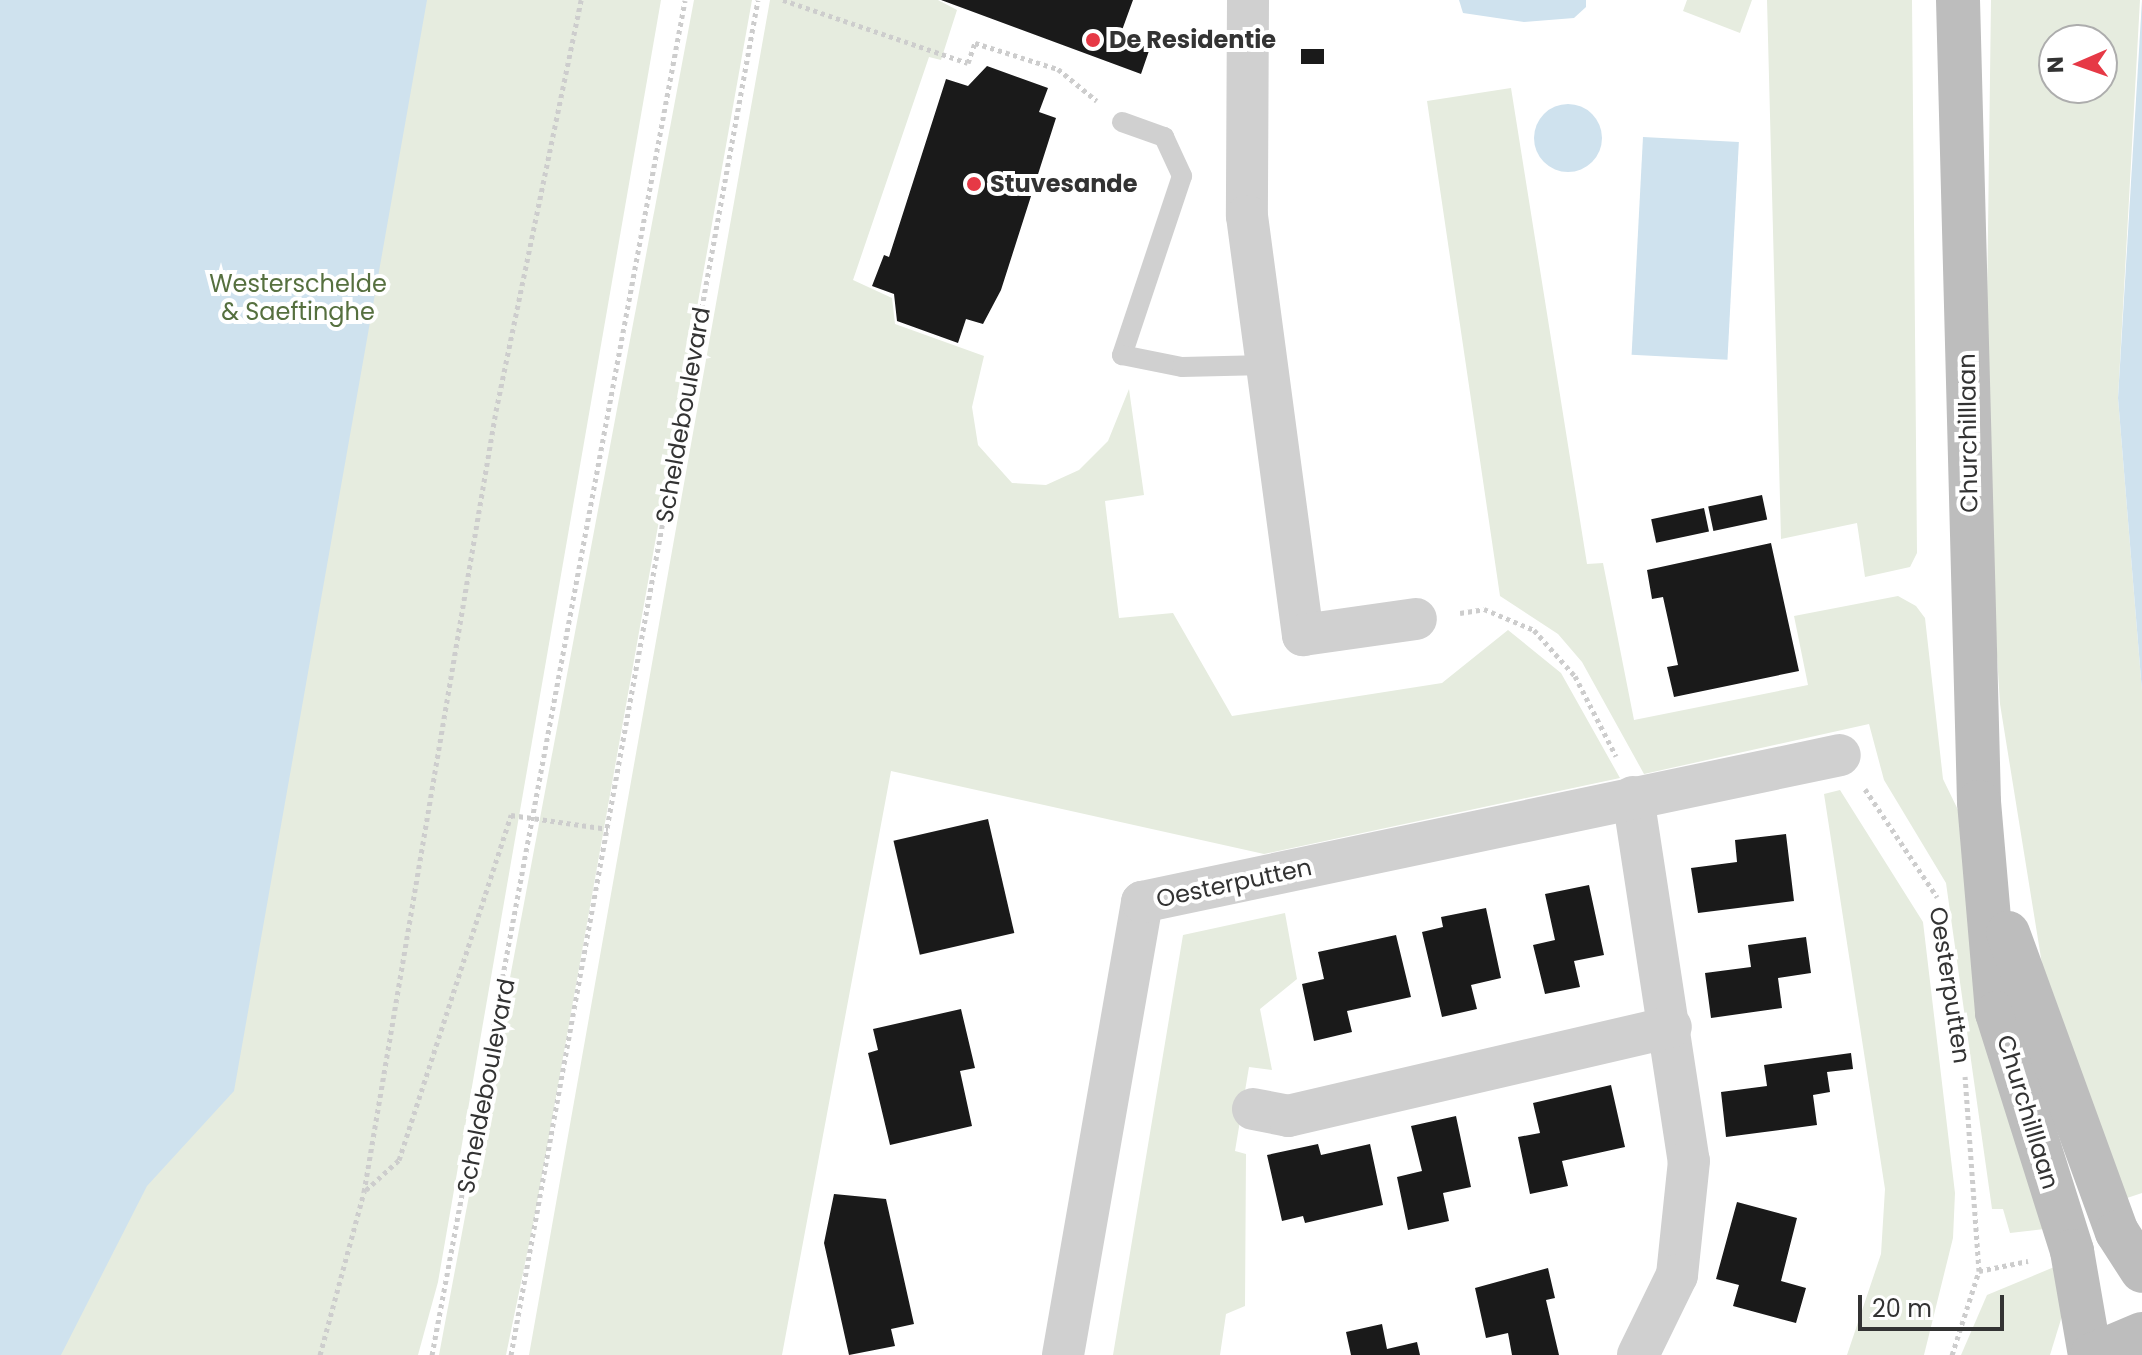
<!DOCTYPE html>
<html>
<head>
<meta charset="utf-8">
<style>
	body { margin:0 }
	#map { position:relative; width:2142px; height:1355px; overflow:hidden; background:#fff; font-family:Poppins,sans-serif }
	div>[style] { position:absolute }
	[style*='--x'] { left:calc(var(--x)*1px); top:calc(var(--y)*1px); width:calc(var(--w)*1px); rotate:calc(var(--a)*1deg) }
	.green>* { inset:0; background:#e6ecdf }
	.water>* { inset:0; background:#cfe2ee; transform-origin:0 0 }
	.round { border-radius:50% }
	.building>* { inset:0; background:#1a1a1a; transform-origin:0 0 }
	.path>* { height:5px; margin-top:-2.5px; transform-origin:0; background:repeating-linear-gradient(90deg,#cdcdcd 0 4px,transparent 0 8px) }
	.lane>* { height:20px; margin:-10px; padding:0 10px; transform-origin:10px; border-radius:10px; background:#d0d0d0 }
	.street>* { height:42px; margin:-21px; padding:0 21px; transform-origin:21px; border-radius:21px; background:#d0d0d0 }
	.secondary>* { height:44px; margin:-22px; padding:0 22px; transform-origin:22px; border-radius:22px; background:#bdbdbd }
	.dots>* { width:22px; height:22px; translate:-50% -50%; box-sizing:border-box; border:4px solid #fff; border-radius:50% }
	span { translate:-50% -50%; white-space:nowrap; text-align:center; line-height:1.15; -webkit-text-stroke:8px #fff; paint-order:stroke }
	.poi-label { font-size:24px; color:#333; font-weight:700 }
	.left { translate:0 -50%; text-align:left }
	.park-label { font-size:24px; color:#56703f }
	.street-label { font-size:24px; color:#333 }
	.north { position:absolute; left:2038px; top:24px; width:80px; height:80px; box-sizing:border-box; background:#fff; border:2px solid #adadad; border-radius:50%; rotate:268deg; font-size:22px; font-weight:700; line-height:32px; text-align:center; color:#333 }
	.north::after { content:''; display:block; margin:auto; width:28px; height:36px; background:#e63946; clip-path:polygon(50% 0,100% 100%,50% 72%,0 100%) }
	.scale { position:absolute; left:1858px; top:1295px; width:146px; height:36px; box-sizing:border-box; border:4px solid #333; border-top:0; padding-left:10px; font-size:24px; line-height:28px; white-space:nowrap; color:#333; -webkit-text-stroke:6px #fff; paint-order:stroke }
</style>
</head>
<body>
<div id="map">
	<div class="green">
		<i style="clip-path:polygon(0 0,661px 0,438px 1282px,418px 1355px,0 1355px)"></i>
		<i style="clip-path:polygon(694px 0,752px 0,534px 1220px,506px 1355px,439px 1355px)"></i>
		<i style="clip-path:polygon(770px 0,938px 0,957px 10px,941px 60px,929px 57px,853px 280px,892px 298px,895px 324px,984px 356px,972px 407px,978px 445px,1012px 483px,1046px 485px,1079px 470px,1108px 441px,1129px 389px,1144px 495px,1105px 501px,1119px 618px,1173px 613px,1232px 716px,1442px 683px,1508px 630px,1561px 673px,1620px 778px,1264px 854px,891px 771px,782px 1355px,529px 1355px)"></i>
		<i style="clip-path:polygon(1687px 0,1752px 0,1740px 33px,1683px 11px)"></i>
		<i style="clip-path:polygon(1767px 0,1912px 0,1917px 553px,1910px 567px,1865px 577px,1857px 523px,1781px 539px)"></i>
		<i style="clip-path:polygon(evenodd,1991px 0,2140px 0,2118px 398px,2142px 691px,2142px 1193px,2124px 1199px,2046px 989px,2000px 704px,1985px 460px,1991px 0,2054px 40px,2102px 40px,2102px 88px,2054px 88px,2054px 40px)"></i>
		<i style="clip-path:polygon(1511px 88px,1587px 564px,1603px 563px,1634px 720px,1808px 685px,1794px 616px,1898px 596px,1916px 606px,1925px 618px,1943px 779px,1960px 814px,2044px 1229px,2010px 1233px,2003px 1209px,1992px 1209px,1946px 883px,1884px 780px,1869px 724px,1644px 774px,1582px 662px,1558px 634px,1500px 596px,1427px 101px)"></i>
		<i style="clip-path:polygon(1840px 790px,1923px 922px,1955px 1193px,1953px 1238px,1924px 1355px,1847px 1355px,1881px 1254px,1885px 1189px,1824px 794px)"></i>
		<i style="clip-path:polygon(1285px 913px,1297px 979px,1260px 1009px,1272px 1070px,1249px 1067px,1235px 1151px,1246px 1154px,1245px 1306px,1226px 1314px,1220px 1355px,1113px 1355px,1183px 935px)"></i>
		<i style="clip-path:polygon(2059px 1265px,2066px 1303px,2050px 1355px,1961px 1355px,1987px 1295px)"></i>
	</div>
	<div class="water">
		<i style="clip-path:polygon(0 0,427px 0,234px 1091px,147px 1186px,61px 1355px,0 1355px)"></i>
		<i style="clip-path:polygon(1459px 0,1586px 0,1586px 7px,1574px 18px,1524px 22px,1463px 13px)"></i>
		<i style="clip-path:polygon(2142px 0,2142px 691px,2118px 398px)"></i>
		<i class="round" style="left:1534px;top:104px;width:68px;height:68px"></i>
		<i style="left:1643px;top:137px;width:96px;height:218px;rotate:3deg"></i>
	</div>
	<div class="building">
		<i style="clip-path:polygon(941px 0,1133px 0,1121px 33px,1151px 45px,1141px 74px)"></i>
		<i style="left:1301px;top:49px;width:23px;height:15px"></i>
		<i style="clip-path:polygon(987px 66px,1048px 88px,1039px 112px,1056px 118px,1001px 290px,983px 324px,966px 319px,958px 343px,897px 321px,894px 294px,872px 286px,884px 255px,889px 257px,946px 79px,968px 86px)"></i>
		<i style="left:1762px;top:495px;width:25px;height:55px;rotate:78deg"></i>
		<i style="left:1704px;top:508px;width:24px;height:54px;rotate:78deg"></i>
		<i style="clip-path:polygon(1771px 543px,1799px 671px,1674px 697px,1667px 667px,1678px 665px,1663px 597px,1652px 599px,1647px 570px)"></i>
		<i style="left:988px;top:819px;width:117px;height:97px;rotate:77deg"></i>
		<i style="clip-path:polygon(1786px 834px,1794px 901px,1698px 913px,1691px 868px,1737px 862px,1735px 840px)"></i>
		<i style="clip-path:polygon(1589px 885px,1604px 955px,1574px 961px,1580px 987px,1545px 994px,1533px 945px,1555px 940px,1545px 894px)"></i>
		<i style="clip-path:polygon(1486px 908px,1501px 978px,1471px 985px,1477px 1009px,1442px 1017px,1422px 932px,1443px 927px,1441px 917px)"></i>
		<i style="clip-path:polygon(1396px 935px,1411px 997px,1347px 1011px,1352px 1032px,1314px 1041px,1302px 984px,1324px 979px,1318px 952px)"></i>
		<i style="clip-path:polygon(1806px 937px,1811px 973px,1778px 978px,1782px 1008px,1711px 1018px,1705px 973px,1751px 967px,1748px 945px)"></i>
		<i style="clip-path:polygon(961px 1009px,975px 1068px,960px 1071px,972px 1126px,890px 1145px,868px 1053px,878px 1050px,873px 1029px)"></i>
		<i style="clip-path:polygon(1851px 1053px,1853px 1069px,1827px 1072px,1830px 1092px,1813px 1095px,1817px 1125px,1726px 1137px,1721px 1092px,1767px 1086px,1764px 1065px)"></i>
		<i style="clip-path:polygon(1611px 1085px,1625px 1147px,1562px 1161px,1568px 1186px,1530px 1194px,1518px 1137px,1540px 1133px,1533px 1103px)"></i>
		<i style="clip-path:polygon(1456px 1116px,1471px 1187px,1443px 1193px,1449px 1221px,1408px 1230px,1397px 1177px,1422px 1171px,1411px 1126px)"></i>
		<i style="clip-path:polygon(1318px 1144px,1321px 1155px,1370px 1144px,1383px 1205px,1305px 1223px,1303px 1216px,1282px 1221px,1267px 1155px)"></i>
		<i style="clip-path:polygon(834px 1194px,886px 1199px,914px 1324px,891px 1329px,895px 1346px,849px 1355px,824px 1243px)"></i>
		<i style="clip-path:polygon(1737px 1202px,1797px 1218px,1781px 1281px,1806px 1288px,1796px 1323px,1733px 1306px,1739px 1285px,1716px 1279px)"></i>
		<i style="clip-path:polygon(1548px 1268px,1555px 1298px,1546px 1300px,1559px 1355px,1512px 1355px,1508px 1333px,1486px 1338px,1475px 1288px)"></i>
		<i style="clip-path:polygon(1382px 1324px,1387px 1349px,1417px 1342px,1420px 1355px,1351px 1355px,1346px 1332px)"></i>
	</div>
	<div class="path">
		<i style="--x:783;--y:0;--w:195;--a:18.8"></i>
		<i style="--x:968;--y:63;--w:21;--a:-71"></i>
		<i style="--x:975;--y:43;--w:87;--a:17.4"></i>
		<i style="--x:1058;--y:69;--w:50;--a:39.4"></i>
		<i style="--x:1460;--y:613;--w:24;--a:-9"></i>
		<i style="--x:1484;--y:609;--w:54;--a:22.8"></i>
		<i style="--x:1534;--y:630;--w:62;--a:48.3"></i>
		<i style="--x:1575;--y:676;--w:90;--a:62.9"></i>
		<i style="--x:1865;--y:789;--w:130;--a:56.3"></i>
		<i style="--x:366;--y:1190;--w:45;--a:-42.3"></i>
		<i style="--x:399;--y:1160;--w:363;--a:-72"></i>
		<i style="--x:511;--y:815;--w:98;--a:8.2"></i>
		<i style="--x:1979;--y:1271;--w:50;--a:-11.5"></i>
		<i style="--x:320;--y:1355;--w:169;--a:-74.9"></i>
		<i style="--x:364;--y:1192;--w:792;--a:-80.41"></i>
		<i style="--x:496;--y:411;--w:420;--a:-78.3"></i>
		<i style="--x:432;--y:1355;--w:1378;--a:-79.42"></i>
		<i style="--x:511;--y:1355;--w:1377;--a:-79.67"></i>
		<i style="--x:1952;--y:1355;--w:88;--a:-72.2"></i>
		<i style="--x:1979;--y:1271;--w:195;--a:-94.1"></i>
	</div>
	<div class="lane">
		<i style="--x:1122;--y:122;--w:45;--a:19.7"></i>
		<i style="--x:1164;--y:137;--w:43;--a:65.2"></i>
		<i style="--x:1182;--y:176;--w:189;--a:108.5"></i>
		<i style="--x:1122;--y:355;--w:61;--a:11.3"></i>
		<i style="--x:1182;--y:367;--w:84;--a:-1.4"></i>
	</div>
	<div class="street">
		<i style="--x:1248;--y:0;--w:216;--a:90.3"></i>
		<i style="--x:1247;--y:216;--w:423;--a:82.4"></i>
		<i style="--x:1303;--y:635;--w:114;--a:-8.1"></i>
		<i style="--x:1633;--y:797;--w:368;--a:81.3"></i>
		<i style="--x:1689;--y:1161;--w:115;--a:96"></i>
		<i style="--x:1677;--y:1275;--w:89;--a:116"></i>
		<i style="--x:1253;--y:1109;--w:36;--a:11"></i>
		<i style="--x:1288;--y:1116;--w:393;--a:-13.1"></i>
		<i style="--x:1063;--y:1355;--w:460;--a:-80.1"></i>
		<i style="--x:1142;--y:902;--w:713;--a:-11.89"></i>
	</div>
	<div class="secondary">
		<i style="--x:1958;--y:0;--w:802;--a:88.5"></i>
		<i style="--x:1979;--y:802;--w:212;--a:85.1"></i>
		<i style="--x:1997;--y:1013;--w:250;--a:72.5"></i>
		<i style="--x:2072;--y:1251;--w:106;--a:80.2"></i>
		<i style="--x:2008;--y:933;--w:318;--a:70"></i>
		<i style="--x:2117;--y:1232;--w:46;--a:57.3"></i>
		<i style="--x:2092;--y:1355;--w:54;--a:-22.8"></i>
	</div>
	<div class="dots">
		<i style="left:1093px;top:40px;background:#e63946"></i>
		<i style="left:974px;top:184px;background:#e63946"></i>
	</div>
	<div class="poi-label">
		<span class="left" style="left:1109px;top:40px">De Residentie</span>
		<span class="left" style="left:990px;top:184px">Stuvesande</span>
	</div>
	<div class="park-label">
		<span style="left:298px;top:298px">Westerschelde<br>&amp; Saeftinghe</span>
	</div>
	<div class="street-label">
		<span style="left:683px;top:415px;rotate:-80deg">Scheldeboulevard</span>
		<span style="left:1968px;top:433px;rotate:-91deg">Churchilllaan</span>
		<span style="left:1234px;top:883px;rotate:-12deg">Oesterputten</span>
		<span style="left:1950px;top:985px;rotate:81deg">Oesterputten</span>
		<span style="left:486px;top:1086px;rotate:-79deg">Scheldeboulevard</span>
		<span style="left:2028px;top:1112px;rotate:73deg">Churchilllaan</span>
	</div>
	<div class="north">N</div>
	<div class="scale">20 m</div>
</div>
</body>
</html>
